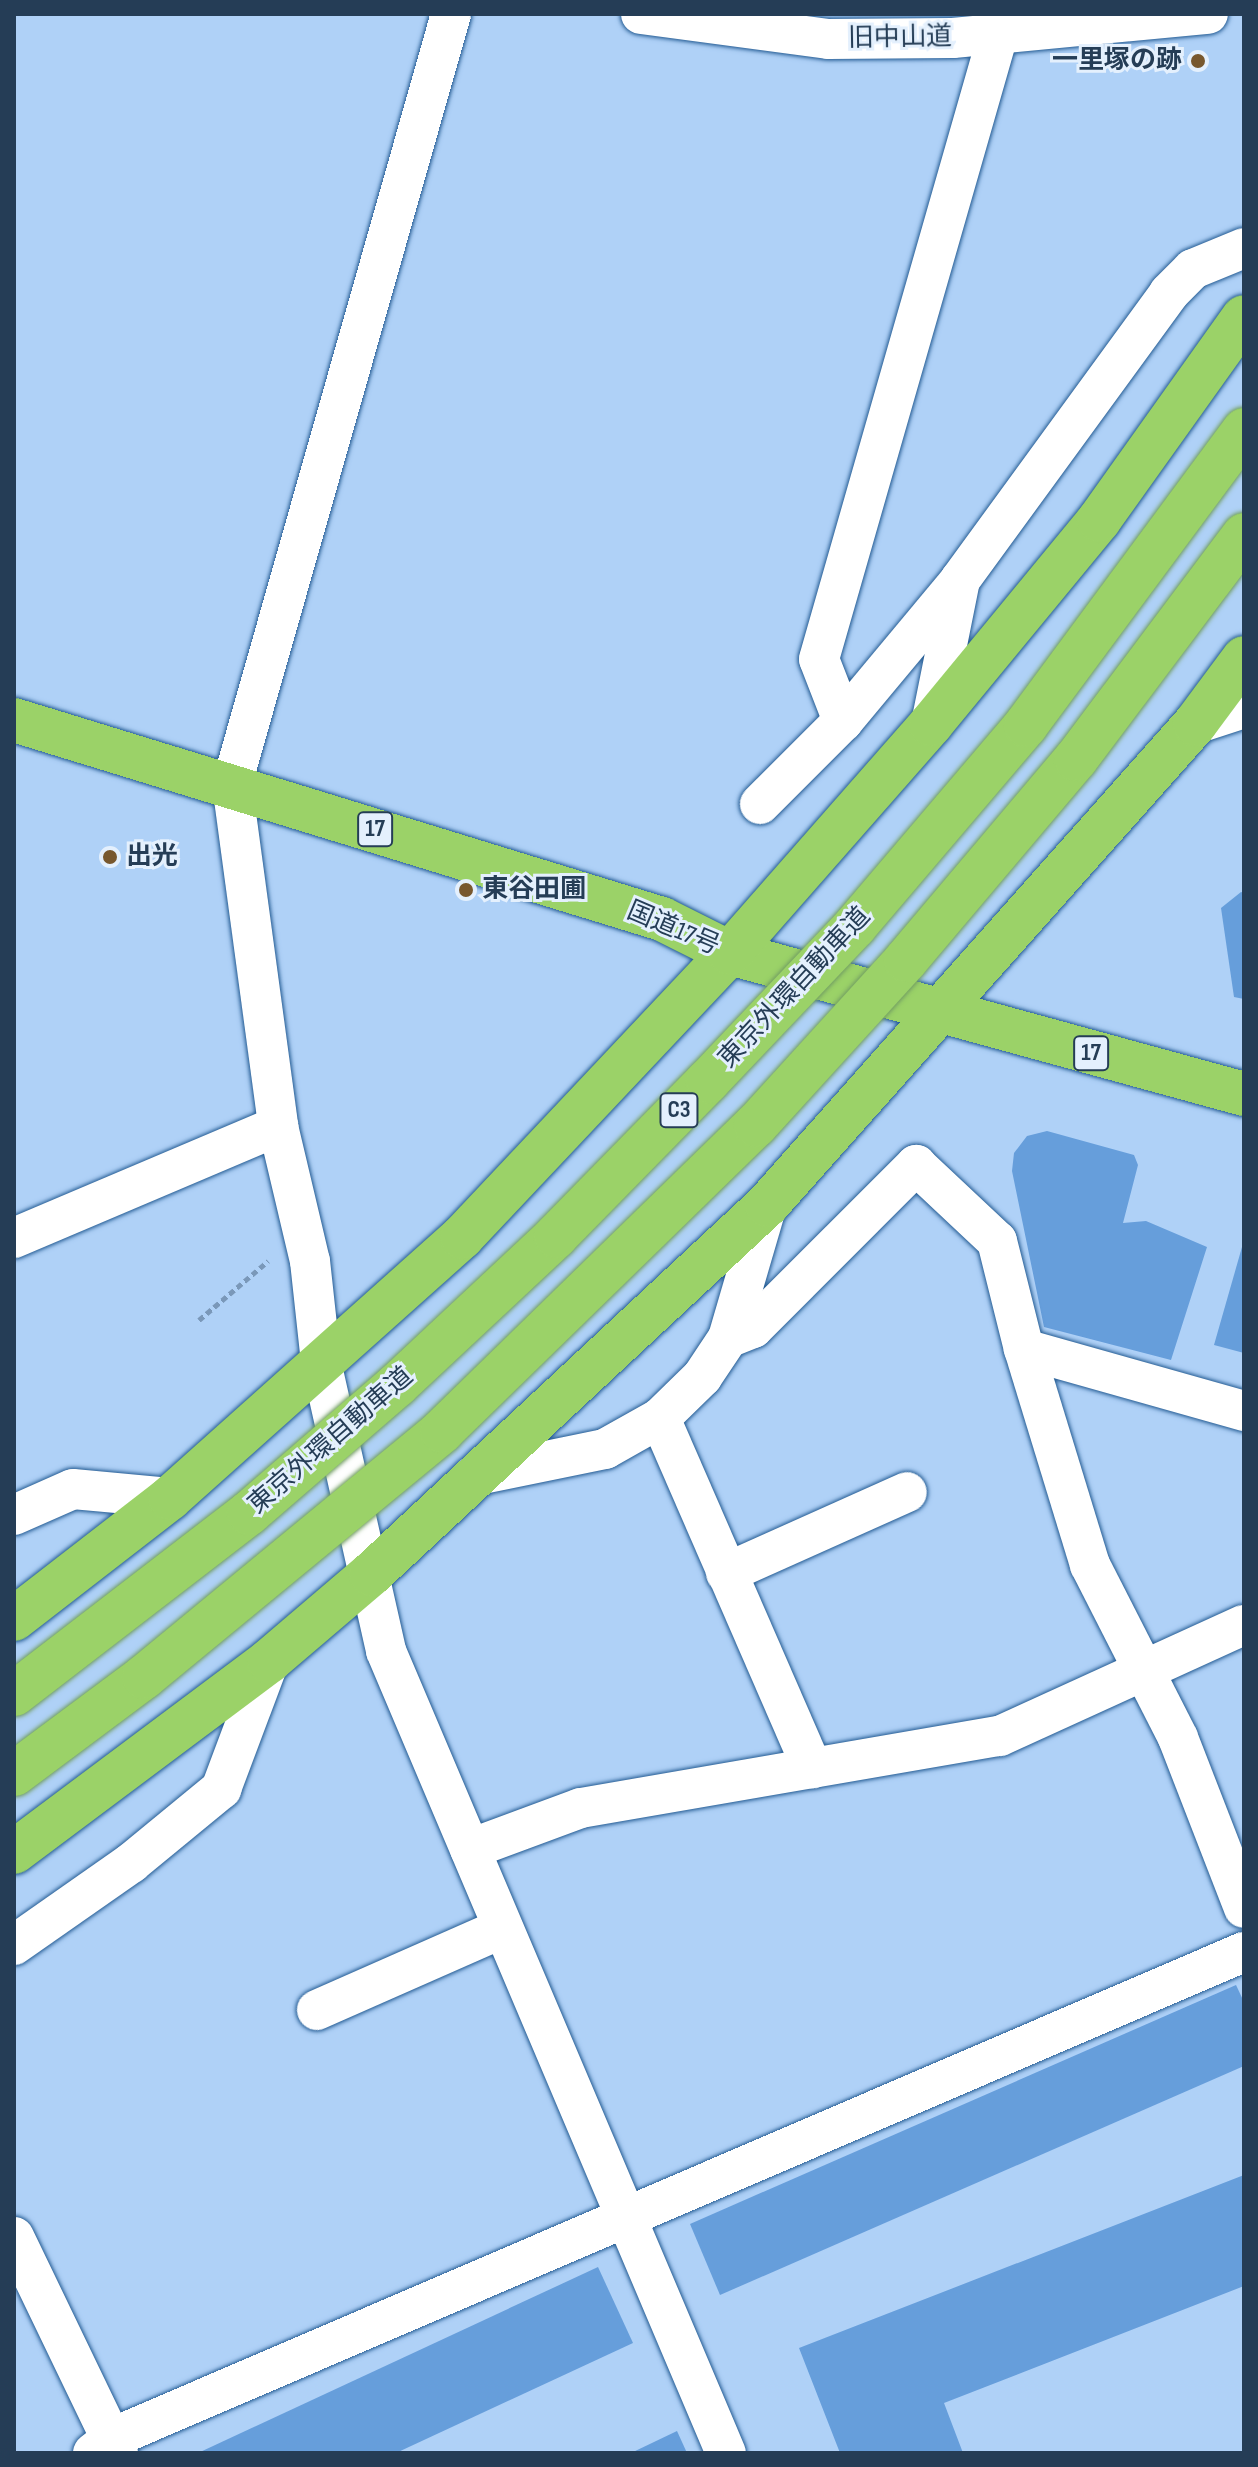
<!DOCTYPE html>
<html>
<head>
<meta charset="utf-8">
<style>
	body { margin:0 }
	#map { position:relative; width:1258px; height:2467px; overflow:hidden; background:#afd1f7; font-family:"Sofia Sans Condensed","Noto Sans JP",sans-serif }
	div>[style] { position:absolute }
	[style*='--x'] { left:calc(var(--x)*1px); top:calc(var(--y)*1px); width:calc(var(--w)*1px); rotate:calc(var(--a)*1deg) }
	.building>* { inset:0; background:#669edb }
	.path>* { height:5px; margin-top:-2.5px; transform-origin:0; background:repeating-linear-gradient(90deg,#7a98b9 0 6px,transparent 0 10px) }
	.roads { filter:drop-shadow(0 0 2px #235b93) drop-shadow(0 0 2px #235b93) }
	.minor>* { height:40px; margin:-20px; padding:0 20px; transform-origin:20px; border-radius:20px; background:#fff }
	.highway>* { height:44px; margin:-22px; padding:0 22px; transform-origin:22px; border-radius:22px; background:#9bd268 }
	.bridges { filter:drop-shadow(0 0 2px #729e62) drop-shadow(0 0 2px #729e62) }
	.highway-bridge>* { height:44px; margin:-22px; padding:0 22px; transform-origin:22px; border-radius:22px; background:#9bd268 }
	.dots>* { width:22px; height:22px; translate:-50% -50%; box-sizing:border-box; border:4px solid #e4f0fd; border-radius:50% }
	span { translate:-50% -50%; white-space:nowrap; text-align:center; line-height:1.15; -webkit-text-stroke:6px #e4f0fd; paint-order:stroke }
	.shield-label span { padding:2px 6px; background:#e4f0fd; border:2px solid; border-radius:6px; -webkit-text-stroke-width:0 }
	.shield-label { font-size:24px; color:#253d56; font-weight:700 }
	.street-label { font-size:26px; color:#253d56 }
	.poi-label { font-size:26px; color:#253d56; font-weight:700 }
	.right { translate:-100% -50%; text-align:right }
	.left { translate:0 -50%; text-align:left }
	.frame { position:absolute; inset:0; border:16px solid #253d56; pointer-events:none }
</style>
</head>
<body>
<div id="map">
	<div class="building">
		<i style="clip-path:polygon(1241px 892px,1244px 893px,1244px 999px,1234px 997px,1221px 908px)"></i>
		<i style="clip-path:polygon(1047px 1131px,1134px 1155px,1138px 1165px,1123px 1223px,1146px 1221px,1207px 1247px,1171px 1360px,1044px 1327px,1012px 1171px,1014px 1153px,1027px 1136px)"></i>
		<i style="clip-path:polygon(1244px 1240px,1244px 1353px,1214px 1345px)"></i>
		<i style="clip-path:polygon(1236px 1985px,1244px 2002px,1244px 2066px,720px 2295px,690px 2224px)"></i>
		<i style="clip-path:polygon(1244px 2175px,1244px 2286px,944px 2403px,963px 2453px,840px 2453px,799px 2348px)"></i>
		<i style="clip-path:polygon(598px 2267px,633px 2343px,396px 2453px,198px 2453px)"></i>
		<i style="clip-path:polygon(677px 2431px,687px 2453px,631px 2453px)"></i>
	</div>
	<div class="path">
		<i style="--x:199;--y:1320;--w:91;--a:-40.5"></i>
	</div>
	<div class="roads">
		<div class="minor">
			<i style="--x:451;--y:14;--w:801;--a:105.88"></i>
			<i style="--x:232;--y:784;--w:345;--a:82.3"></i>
			<i style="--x:278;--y:1126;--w:139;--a:76.7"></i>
			<i style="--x:310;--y:1261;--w:102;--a:83.8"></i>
			<i style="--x:321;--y:1362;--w:296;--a:77.3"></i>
			<i style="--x:386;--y:1651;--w:871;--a:67.03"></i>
			<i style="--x:641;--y:14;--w:189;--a:7.6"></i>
			<i style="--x:828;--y:39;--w:125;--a:-0.5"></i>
			<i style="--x:953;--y:38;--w:256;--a:-5.4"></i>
			<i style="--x:843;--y:721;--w:66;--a:-111.2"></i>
			<i style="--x:819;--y:659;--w:671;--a:-74"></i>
			<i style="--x:931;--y:724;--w:147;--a:-78.6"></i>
			<i style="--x:960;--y:580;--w:355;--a:-53.9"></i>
			<i style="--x:1169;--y:293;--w:34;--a:-45"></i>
			<i style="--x:1193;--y:269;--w:55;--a:-22.4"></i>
			<i style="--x:1195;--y:724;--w:52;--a:-18.1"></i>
			<i style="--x:760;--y:804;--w:117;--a:-45"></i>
			<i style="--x:843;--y:721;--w:178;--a:-50.2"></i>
			<i style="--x:14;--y:1238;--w:287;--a:-23"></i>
			<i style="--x:728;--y:1338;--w:27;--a:-22"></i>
			<i style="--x:753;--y:1328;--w:231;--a:-45"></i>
			<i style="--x:916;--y:1165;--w:111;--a:43.2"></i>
			<i style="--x:997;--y:1241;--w:111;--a:76"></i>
			<i style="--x:1024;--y:1349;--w:226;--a:73"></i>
			<i style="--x:1090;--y:1565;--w:194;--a:63"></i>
			<i style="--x:1178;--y:1738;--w:182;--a:68.8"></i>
			<i style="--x:1024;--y:1349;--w:229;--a:15.7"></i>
			<i style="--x:660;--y:1418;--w:382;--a:66.5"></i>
			<i style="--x:473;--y:1476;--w:135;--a:-11.6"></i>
			<i style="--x:605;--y:1449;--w:63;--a:-29.4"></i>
			<i style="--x:660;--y:1418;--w:59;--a:-44.3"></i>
			<i style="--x:702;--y:1377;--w:47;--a:-56.3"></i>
			<i style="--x:728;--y:1338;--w:139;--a:-73.7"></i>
			<i style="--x:14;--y:1515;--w:64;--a:-23.8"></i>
			<i style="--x:73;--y:1489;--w:97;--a:5.3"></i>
			<i style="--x:726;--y:1573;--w:198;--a:-24.1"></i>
			<i style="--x:470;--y:1849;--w:118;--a:-20.3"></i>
			<i style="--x:581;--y:1808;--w:425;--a:-9.8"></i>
			<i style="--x:1000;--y:1736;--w:268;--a:-24.5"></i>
			<i style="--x:14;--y:1945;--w:143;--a:-35"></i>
			<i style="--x:131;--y:1863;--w:117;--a:-39.4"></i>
			<i style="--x:221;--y:1789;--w:137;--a:-69.4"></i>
			<i style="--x:317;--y:2010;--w:203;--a:-23.8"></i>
			<i style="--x:14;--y:2237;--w:240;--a:64.3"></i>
			<i style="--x:93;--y:2453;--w:24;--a:-38"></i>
			<i style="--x:112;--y:2438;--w:1232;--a:-23.24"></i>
		</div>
		<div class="highway">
			<i style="--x:14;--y:720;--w:678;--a:17.07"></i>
			<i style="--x:662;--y:919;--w:76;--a:26.6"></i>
			<i style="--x:730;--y:953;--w:533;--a:15.34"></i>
			<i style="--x:14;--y:1619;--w:197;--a:-37.8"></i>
			<i style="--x:170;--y:1498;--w:392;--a:-41.8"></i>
			<i style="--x:462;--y:1237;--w:390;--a:-46.7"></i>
			<i style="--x:730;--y:953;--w:305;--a:-48.7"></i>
			<i style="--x:931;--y:724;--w:264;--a:-50.5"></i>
			<i style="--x:1099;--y:520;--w:249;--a:-54.5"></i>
			<i style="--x:14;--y:1852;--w:319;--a:-36.8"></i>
			<i style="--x:269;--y:1661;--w:134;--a:-40.5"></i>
			<i style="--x:371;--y:1574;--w:541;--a:-42.98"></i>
			<i style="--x:767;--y:1205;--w:644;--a:-48.34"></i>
			<i style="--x:1195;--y:724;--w:82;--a:-53.4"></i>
		</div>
	</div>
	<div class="bridges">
		<div class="highway-bridge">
			<i style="--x:14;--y:1694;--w:297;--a:-37.6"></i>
			<i style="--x:249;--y:1513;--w:196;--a:-40.9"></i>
			<i style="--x:397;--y:1385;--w:218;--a:-43.1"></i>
			<i style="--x:556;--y:1236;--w:217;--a:-45.6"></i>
			<i style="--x:708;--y:1081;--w:214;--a:-46.5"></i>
			<i style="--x:855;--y:926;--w:264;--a:-49.6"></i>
			<i style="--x:1026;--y:725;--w:367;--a:-53.5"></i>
			<i style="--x:14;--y:1774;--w:162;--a:-36.7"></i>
			<i style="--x:144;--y:1677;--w:386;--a:-39.5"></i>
			<i style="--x:442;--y:1431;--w:438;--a:-44.3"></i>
			<i style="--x:756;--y:1125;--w:223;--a:-47.7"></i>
			<i style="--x:906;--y:960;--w:263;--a:-49.8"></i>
			<i style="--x:1076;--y:759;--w:280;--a:-53.1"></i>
		</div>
	</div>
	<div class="dots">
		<i style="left:1198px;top:61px;background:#78582e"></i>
		<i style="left:110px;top:857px;background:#78582e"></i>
		<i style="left:466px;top:890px;background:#78582e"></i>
	</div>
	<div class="shield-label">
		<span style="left:375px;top:829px">17</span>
		<span style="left:1091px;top:1053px">17</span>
		<span style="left:679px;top:1110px">C3</span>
	</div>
	<div class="street-label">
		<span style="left:900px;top:38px;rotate:-1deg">旧中山道</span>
		<span style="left:673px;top:929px;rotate:23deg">国道17号</span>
		<span style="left:795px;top:988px;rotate:-47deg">東京外環自動車道</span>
		<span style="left:331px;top:1441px;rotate:-41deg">東京外環自動車道</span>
	</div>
	<div class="poi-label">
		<span class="right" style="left:1182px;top:61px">一里塚の跡</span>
		<span class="left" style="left:126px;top:857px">出光</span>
		<span class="left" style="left:482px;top:890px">東谷田圃</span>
	</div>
	<div class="frame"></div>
</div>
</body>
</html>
